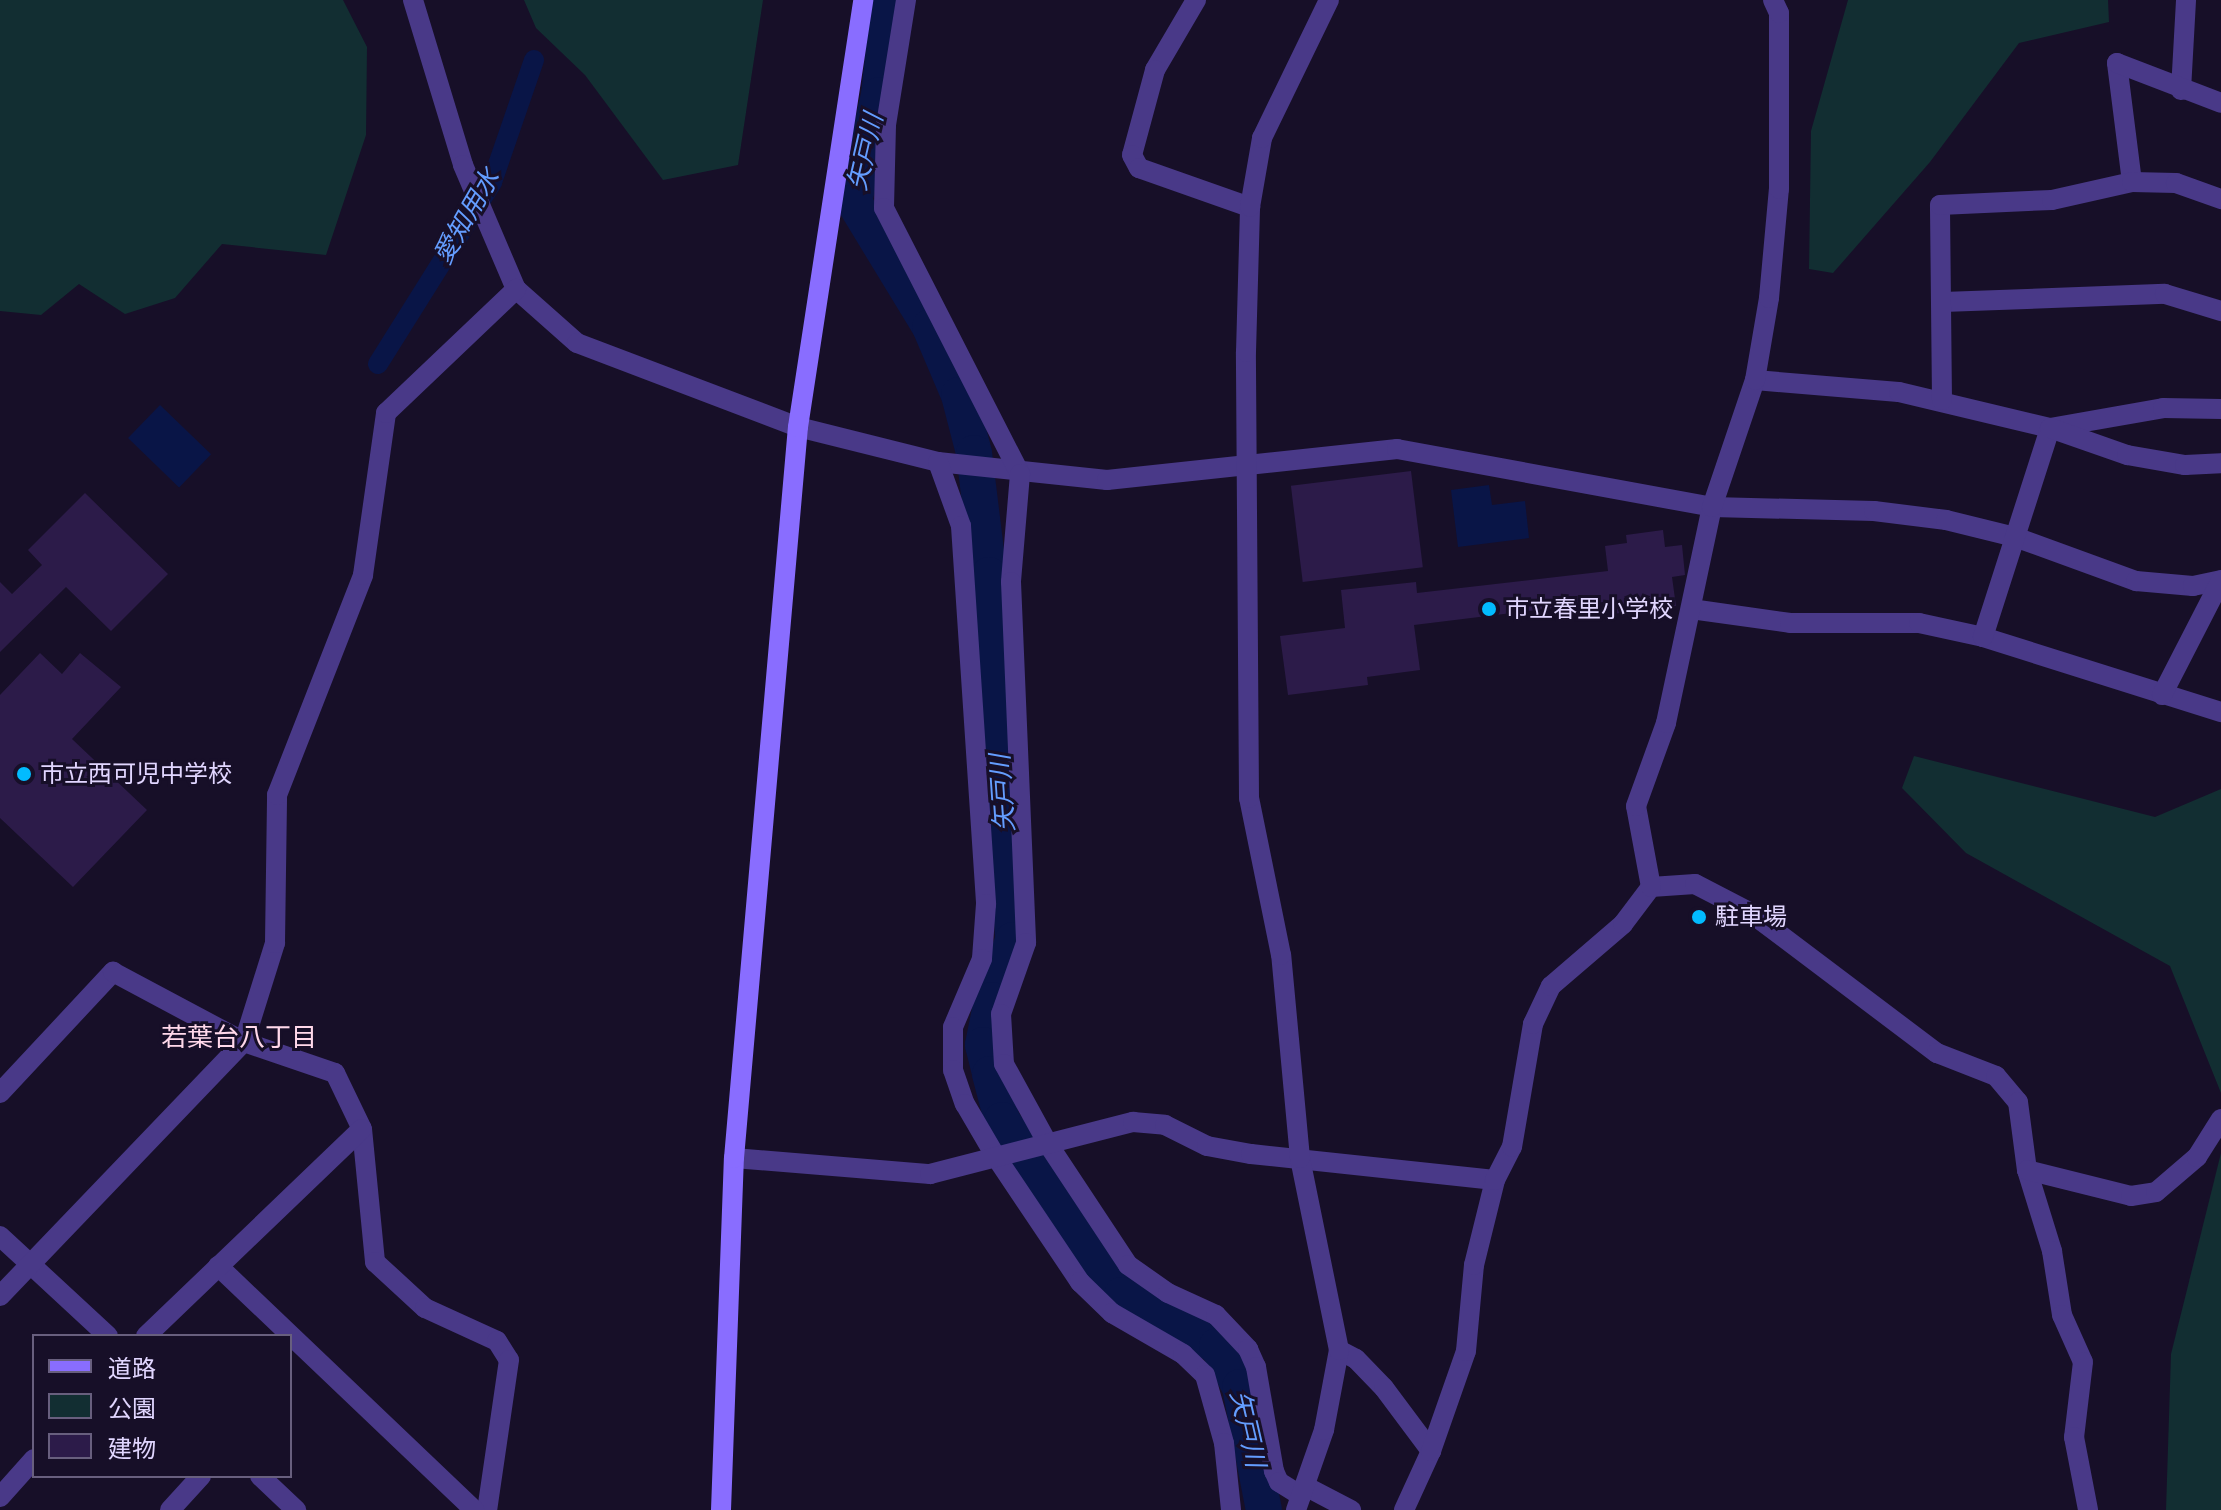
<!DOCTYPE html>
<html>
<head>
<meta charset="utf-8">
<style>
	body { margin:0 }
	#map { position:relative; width:2221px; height:1510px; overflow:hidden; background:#170f28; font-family:"Asap Condensed","Noto Sans JP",sans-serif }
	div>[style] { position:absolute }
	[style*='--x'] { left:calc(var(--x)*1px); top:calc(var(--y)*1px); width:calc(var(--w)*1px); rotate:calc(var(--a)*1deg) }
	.green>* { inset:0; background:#122e32 }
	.water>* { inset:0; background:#091547; transform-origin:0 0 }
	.canal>* { height:20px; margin:-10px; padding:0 10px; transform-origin:10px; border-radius:10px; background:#091547 }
	.river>* { height:36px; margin:-18px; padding:0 18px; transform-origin:18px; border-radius:18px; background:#091547 }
	.building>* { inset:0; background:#2c1b49; transform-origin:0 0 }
	.street>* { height:20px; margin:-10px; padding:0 10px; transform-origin:10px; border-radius:10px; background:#493988 }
	.secondary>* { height:20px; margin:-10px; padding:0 10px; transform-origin:10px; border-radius:10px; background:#896dff }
	.dots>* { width:22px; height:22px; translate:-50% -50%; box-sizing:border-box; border:4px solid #170f28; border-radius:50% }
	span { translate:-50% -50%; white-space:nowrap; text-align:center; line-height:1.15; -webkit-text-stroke:6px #170f28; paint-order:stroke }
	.poi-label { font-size:24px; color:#e1d6ff }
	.left { translate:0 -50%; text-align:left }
	.water-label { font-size:26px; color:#649dff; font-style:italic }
	.neighbourhood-label { font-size:26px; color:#ffd8ea }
	.legend { position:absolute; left:32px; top:1334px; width:260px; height:144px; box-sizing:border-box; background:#170f28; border:2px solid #685f7e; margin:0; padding:10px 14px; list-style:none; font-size:24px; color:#e1d6ff }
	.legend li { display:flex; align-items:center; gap:16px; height:40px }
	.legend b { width:40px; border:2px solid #685f7e }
</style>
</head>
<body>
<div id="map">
	<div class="green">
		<i style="clip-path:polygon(0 0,343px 0,367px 47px,366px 135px,326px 255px,222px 244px,175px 298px,125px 314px,79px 284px,41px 315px,0 311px)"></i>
		<i style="clip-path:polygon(524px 0,763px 0,738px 165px,663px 180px,585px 75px,536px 28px)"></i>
		<i style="clip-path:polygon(1848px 0,2108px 0,2109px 22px,2019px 43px,1930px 162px,1833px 273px,1809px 269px,1811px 131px)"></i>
		<i style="clip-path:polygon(1914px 756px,2155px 817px,2221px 789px,2221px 1093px,2170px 966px,1966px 853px,1902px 788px)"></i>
		<i style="clip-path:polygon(2221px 1153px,2221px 1510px,2166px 1510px,2171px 1354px)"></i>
	</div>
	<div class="water">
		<i style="left:160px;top:405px;width:71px;height:46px;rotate:44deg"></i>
		<i style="clip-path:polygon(1489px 485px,1492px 505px,1525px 501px,1529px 538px,1458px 547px,1451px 490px)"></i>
	</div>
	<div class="canal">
		<i style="--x:378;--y:364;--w:215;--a:-57.9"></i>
		<i style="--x:492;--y:182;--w:129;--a:-71"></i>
	</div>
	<div class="river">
		<i style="--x:889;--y:0;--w:96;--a:96"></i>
		<i style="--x:879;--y:95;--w:110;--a:103.2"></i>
		<i style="--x:854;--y:202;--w:146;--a:58.7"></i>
		<i style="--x:930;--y:327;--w:74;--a:66.9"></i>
		<i style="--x:959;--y:395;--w:60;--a:75.5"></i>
		<i style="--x:974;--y:453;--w:123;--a:83"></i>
		<i style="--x:989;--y:575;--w:366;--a:86.2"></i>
		<i style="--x:1013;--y:940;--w:64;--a:109.3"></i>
		<i style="--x:992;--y:1000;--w:46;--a:101.3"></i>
		<i style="--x:983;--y:1045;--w:30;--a:76"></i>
		<i style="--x:990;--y:1074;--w:48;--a:75.4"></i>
		<i style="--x:1002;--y:1120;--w:212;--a:55.6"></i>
		<i style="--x:1122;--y:1295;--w:108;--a:28.2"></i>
		<i style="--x:1217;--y:1346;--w:47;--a:60.7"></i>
		<i style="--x:1240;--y:1387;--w:125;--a:79"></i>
	</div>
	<div class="building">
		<i style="left:1411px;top:471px;width:97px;height:121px;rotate:83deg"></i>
		<i style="clip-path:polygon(85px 493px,168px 574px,111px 631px,66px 587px,0 652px,0 582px,12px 594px,42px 565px,28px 550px)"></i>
		<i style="clip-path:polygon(1663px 530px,1665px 547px,1682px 545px,1685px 575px,1672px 577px,1676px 606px,1612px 614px,1611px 601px,1414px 625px,1420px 670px,1367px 677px,1368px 685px,1288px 695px,1280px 636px,1345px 628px,1341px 590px,1416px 582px,1417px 593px,1608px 571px,1605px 546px,1627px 543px,1626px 535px)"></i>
		<i style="clip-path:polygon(40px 653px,62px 674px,80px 653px,121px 687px,72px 739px,147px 810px,73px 887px,0 818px,0 695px)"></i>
	</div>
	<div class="street">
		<i style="--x:413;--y:0;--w:172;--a:73.1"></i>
		<i style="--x:463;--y:165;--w:135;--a:66.9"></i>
		<i style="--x:516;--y:289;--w:81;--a:41.5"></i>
		<i style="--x:577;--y:343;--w:236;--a:20.8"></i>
		<i style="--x:798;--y:427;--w:144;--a:14"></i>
		<i style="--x:938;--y:462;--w:170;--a:6.1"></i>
		<i style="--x:1107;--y:480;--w:292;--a:-6.1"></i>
		<i style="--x:1397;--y:449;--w:320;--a:10.4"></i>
		<i style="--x:1712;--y:507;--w:162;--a:1.4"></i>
		<i style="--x:1874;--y:511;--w:73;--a:7.1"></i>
		<i style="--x:1946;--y:520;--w:71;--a:13.8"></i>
		<i style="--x:2015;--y:537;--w:129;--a:20"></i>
		<i style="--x:2136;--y:581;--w:57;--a:5"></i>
		<i style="--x:2193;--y:586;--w:29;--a:-12"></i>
		<i style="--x:906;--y:0;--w:127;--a:99.1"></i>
		<i style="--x:886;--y:125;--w:83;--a:91.4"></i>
		<i style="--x:884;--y:208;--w:299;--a:62.9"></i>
		<i style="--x:1020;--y:474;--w:108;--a:94.8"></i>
		<i style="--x:1011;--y:582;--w:361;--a:87.6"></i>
		<i style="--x:1026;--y:943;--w:75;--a:109.4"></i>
		<i style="--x:1001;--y:1014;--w:50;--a:86.6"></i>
		<i style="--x:1004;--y:1064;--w:91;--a:61.2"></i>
		<i style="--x:1048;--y:1144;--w:145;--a:56.5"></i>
		<i style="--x:1128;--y:1265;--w:49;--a:35"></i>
		<i style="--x:1168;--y:1293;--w:53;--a:24.6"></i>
		<i style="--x:1216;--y:1315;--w:47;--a:46.7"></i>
		<i style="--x:1248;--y:1349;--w:20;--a:66"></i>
		<i style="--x:1256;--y:1367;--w:106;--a:80.2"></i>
		<i style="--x:1274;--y:1471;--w:12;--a:66"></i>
		<i style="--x:1279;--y:1482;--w:26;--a:32"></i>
		<i style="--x:1196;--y:0;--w:81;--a:120.4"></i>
		<i style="--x:1155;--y:70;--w:88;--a:105.1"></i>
		<i style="--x:1132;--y:155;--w:15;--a:62"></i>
		<i style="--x:1139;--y:168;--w:118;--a:19.4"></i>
		<i style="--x:2181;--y:90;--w:90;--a:-86.8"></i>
		<i style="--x:2132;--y:182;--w:120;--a:-97.2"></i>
		<i style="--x:2117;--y:63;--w:111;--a:21"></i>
		<i style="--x:1943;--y:302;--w:222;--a:-2.1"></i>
		<i style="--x:2165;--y:294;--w:59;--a:16.9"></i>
		<i style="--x:1755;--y:380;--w:144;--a:4.8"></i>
		<i style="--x:1899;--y:392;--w:155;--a:13.4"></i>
		<i style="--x:2050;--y:428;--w:115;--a:-10"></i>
		<i style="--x:2163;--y:408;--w:58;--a:1"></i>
		<i style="--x:1942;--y:400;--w:195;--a:-90.6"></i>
		<i style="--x:1940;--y:205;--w:112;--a:-2.6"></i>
		<i style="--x:2052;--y:200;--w:82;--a:-12.7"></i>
		<i style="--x:2132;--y:182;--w:44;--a:1.3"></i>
		<i style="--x:2176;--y:183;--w:48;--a:19.6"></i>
		<i style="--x:938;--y:462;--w:68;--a:70.2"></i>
		<i style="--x:961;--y:526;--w:379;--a:86.2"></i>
		<i style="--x:986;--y:904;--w:55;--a:94.2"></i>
		<i style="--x:982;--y:959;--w:74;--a:113.1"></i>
		<i style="--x:953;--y:1027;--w:43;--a:90"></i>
		<i style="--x:953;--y:1070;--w:36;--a:71"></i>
		<i style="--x:965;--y:1104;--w:61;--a:59.7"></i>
		<i style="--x:996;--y:1157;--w:151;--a:56.1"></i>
		<i style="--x:1080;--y:1282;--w:45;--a:44.1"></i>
		<i style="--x:1112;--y:1313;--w:82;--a:30"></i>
		<i style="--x:1183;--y:1354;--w:30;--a:44"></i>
		<i style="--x:1205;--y:1375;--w:71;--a:74.4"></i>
		<i style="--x:1224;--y:1443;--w:67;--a:84"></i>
		<i style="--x:1691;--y:609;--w:100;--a:8"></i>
		<i style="--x:1790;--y:623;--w:129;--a:0"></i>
		<i style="--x:1919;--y:623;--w:66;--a:12.3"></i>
		<i style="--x:1983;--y:637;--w:250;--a:17.5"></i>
		<i style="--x:1983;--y:637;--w:219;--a:-72.2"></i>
		<i style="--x:2050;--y:428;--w:82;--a:19.3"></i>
		<i style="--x:2127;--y:455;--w:59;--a:9.8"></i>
		<i style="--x:2185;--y:465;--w:36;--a:-3"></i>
		<i style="--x:2162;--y:695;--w:129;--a:-62.8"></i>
		<i style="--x:1651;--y:887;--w:44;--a:-3.9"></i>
		<i style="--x:1695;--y:884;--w:63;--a:27.4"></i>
		<i style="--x:1751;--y:913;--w:233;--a:37"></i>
		<i style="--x:1937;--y:1053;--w:63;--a:21.3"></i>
		<i style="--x:1996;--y:1076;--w:34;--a:50"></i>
		<i style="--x:2018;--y:1102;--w:69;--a:82.5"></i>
		<i style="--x:2027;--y:1170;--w:85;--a:72.8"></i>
		<i style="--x:2052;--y:1251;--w:65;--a:81.1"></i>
		<i style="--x:2062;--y:1315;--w:51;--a:65.9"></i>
		<i style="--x:2083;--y:1362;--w:76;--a:96.8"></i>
		<i style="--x:2074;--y:1437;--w:74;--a:79.1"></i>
		<i style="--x:0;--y:1093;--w:166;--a:-47"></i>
		<i style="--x:113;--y:972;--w:149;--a:28.1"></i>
		<i style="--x:244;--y:1042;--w:96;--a:18.8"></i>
		<i style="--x:335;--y:1073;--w:62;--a:64.3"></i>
		<i style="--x:362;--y:1129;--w:134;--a:84.4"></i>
		<i style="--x:375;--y:1262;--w:68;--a:42.6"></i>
		<i style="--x:425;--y:1308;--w:79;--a:24.6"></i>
		<i style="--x:497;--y:1341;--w:22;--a:58"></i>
		<i style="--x:509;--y:1360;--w:152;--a:98.3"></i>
		<i style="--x:734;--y:1158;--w:197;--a:4.7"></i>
		<i style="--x:930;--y:1174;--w:210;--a:-14.4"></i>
		<i style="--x:1133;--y:1122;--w:32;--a:5"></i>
		<i style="--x:1165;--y:1125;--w:47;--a:26.6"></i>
		<i style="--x:1207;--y:1146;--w:45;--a:10.3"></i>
		<i style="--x:1251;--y:1154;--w:245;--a:6.1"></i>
		<i style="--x:2027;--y:1170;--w:107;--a:14"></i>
		<i style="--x:2131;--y:1196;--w:25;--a:-9"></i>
		<i style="--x:2156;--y:1192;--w:54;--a:-40.5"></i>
		<i style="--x:2197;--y:1157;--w:45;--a:-57.7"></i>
		<i style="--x:0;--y:1236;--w:147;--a:42.8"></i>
		<i style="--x:218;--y:1266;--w:354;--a:43.6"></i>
		<i style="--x:0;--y:1296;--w:352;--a:-46.2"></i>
		<i style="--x:244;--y:1042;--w:104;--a:-72.6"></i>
		<i style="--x:275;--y:943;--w:148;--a:-89.2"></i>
		<i style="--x:277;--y:795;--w:236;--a:-68.6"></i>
		<i style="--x:363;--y:575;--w:164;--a:-81.9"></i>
		<i style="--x:386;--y:413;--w:180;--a:-43.6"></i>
		<i style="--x:146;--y:1336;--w:299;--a:-43.8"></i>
		<i style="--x:1339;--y:1350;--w:19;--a:28"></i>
		<i style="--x:1356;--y:1359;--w:40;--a:46"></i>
		<i style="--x:1384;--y:1388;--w:79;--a:53.3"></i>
		<i style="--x:260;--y:1476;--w:50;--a:43.4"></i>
		<i style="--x:1305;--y:1486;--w:52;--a:27.6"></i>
		<i style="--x:0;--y:1497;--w:51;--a:-48.2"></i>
		<i style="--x:170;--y:1510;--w:46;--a:-47.6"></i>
		<i style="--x:1296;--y:1510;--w:85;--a:-70.7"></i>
		<i style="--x:1324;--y:1430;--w:81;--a:-79.4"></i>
		<i style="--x:1339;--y:1350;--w:196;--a:-101.5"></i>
		<i style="--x:1300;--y:1158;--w:204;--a:-95.3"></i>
		<i style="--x:1281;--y:955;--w:160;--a:-101.5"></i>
		<i style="--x:1249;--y:798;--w:446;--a:-90.4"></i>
		<i style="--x:1246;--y:352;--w:145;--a:-88.4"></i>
		<i style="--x:1250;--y:207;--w:70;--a:-80.1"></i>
		<i style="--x:1262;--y:138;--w:153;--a:-64.1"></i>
		<i style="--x:1404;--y:1510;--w:65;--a:-65.4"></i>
		<i style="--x:1431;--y:1451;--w:106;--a:-70.7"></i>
		<i style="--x:1466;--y:1351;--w:86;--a:-84.7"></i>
		<i style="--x:1474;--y:1265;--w:88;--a:-76.1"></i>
		<i style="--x:1495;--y:1180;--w:37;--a:-63"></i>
		<i style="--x:1512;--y:1147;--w:125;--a:-80.3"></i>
		<i style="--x:1533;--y:1024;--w:42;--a:-64.7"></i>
		<i style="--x:1551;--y:986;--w:95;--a:-40.7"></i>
		<i style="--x:1623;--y:924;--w:46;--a:-52.9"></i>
		<i style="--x:1651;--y:887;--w:82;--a:-100.5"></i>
		<i style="--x:1636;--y:806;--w:88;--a:-70.1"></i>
		<i style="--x:1666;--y:723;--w:221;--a:-78"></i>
		<i style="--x:1712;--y:507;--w:134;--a:-71.3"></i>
		<i style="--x:1755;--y:380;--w:83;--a:-80.3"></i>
		<i style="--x:1769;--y:298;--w:109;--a:-84.8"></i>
		<i style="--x:1779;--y:189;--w:176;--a:-90"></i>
		<i style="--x:1779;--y:13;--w:14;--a:-115"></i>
	</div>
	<div class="secondary">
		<i style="--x:721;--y:1510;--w:352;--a:-87.9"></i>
		<i style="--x:734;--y:1158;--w:734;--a:-85"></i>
		<i style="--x:798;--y:427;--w:432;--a:-81.3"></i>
	</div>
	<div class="dots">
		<i style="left:1489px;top:609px;background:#02bbff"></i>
		<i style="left:24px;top:774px;background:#02bbff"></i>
		<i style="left:1699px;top:917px;background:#02bbff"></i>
	</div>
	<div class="poi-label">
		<span class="left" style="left:1505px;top:609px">市立春里小学校</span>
		<span class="left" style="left:40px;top:774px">市立西可児中学校</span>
		<span class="left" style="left:1715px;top:917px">駐車場</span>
	</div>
	<div class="water-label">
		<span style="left:866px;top:152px;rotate:-77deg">矢戸川</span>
		<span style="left:467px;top:217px;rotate:-60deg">愛知用水</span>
		<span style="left:1003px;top:793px;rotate:-94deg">矢戸川</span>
		<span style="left:1247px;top:1429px;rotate:77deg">矢戸川</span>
	</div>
	<div class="neighbourhood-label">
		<span style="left:239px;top:1038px">若葉台八丁目</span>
	</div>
	<ul class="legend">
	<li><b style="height:10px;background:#896dff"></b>道路</li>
	<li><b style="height:22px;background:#122e32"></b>公園</li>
	<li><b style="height:22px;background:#2c1b49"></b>建物</li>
	</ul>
</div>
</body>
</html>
